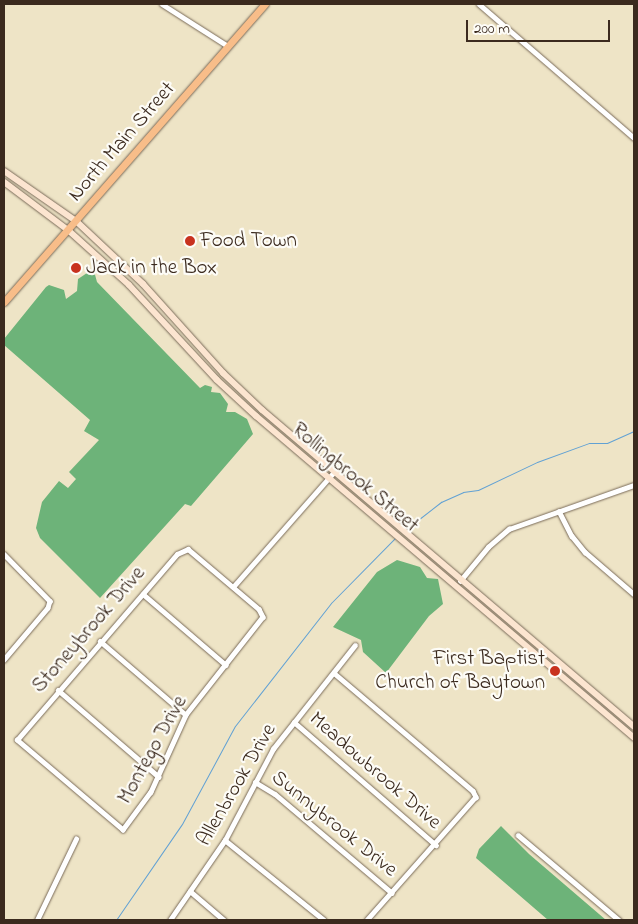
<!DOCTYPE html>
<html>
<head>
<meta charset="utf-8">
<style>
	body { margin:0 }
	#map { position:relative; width:638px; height:924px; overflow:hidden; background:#eee4c6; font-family:"Indie Flower",sans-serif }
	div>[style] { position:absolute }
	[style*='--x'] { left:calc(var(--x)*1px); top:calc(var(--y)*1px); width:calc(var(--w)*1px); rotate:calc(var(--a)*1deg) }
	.forest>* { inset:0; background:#6db379 }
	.stream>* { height:1px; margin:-0.5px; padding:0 0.5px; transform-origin:0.5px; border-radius:0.5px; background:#61a1d4 }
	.roads { filter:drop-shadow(0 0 1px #7a6b59) drop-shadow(0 0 1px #7a6b59) }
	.street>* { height:4.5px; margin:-2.25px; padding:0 2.25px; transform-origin:2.25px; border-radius:2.25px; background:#fff }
	.secondary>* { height:6px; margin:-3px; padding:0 3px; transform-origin:3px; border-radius:3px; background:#fce5d0 }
	.primary>* { height:7px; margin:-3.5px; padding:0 3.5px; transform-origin:3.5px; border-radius:3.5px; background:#f8bd89 }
	.dots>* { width:14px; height:14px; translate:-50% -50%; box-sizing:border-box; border:2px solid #fdfcf7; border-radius:50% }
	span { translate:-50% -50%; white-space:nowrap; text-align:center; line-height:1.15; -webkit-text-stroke:4.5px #fdfcf7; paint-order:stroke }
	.street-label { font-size:21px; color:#3b2a1e }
	.poi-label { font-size:21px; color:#3b2a1e }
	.left { translate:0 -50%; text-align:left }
	.right { translate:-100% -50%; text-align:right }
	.frame { position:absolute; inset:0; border:5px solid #3b2a1e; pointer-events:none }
	.scale { position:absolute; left:466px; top:20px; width:144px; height:22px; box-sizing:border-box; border:2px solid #3b2a1e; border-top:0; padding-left:6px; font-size:15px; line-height:18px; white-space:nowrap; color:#3b2a1e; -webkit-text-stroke:4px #fdfcf7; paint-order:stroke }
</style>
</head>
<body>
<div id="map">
	<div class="forest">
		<i style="clip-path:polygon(90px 271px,94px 271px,97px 282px,200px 388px,205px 385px,212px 387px,211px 392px,220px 393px,228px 404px,226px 412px,235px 412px,247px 419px,253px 434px,191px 506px,185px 504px,100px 598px,40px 538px,36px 528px,42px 502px,59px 481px,68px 488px,76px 479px,69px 472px,99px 440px,84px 431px,90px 420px,4px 345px,4px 339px,46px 287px,49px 285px,64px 290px,66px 299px,77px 291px,78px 279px)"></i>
		<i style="clip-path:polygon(397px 560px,420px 567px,427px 578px,438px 579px,443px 604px,429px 616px,386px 673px,363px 652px,361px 640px,333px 627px,377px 572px)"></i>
		<i style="clip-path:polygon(501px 826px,529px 854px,606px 920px,548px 920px,476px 858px,479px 849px)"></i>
	</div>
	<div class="stream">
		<i style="--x:405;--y:530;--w:46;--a:-37.9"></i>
		<i style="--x:441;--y:502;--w:24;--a:-24"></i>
		<i style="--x:463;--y:492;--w:15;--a:-8"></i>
		<i style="--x:478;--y:490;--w:65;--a:-25.4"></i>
		<i style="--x:537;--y:462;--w:55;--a:-20.1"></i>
		<i style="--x:589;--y:443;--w:18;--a:0"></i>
		<i style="--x:607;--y:443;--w:30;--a:-24"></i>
		<i style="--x:116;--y:920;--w:116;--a:-55.5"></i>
		<i style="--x:182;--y:824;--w:111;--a:-61.6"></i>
		<i style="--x:235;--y:726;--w:157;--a:-52"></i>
		<i style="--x:332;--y:602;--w:91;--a:-45.4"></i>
	</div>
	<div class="roads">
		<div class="street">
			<i style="--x:162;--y:4;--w:78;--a:32.5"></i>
			<i style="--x:479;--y:4;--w:205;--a:40.8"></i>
			<i style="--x:559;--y:511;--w:28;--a:63"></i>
			<i style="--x:572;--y:536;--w:21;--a:51"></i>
			<i style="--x:585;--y:552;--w:65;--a:40.6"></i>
			<i style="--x:188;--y:549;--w:93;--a:40.2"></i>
			<i style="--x:259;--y:609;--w:9;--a:63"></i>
			<i style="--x:263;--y:617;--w:125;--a:128.2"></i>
			<i style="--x:186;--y:715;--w:85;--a:114.4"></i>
			<i style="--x:151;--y:792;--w:47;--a:126.4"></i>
			<i style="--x:123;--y:830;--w:139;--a:-139.7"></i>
			<i style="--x:17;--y:740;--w:245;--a:-49.3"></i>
			<i style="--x:177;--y:554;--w:12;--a:-24"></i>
			<i style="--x:4;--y:554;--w:66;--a:45.6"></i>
			<i style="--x:50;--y:601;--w:7;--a:106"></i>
			<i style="--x:48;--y:608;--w:68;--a:130.2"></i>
			<i style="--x:460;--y:581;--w:44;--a:-50.5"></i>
			<i style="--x:488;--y:547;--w:28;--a:-41"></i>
			<i style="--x:509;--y:529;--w:133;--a:-19.4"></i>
			<i style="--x:233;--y:587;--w:153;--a:-48.7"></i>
			<i style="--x:143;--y:594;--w:109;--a:40.5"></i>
			<i style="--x:100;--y:641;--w:113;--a:40.7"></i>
			<i style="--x:334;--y:673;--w:182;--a:40.3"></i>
			<i style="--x:473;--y:791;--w:7;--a:63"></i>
			<i style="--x:476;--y:797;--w:164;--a:131.5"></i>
			<i style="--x:58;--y:690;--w:133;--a:40.7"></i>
			<i style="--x:294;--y:722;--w:188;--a:40.9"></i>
			<i style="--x:255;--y:782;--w:23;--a:31"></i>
			<i style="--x:275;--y:794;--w:153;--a:40.2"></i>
			<i style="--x:518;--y:835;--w:132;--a:40.1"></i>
			<i style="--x:225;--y:840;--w:127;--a:38.9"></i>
			<i style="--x:190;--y:891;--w:45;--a:40.5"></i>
			<i style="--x:37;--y:920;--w:90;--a:-64.3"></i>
			<i style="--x:170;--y:920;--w:97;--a:-55.5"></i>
			<i style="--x:225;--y:840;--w:103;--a:-62.2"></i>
			<i style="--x:273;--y:749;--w:132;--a:-51.7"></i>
		</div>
		<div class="secondary">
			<i style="--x:4;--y:171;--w:88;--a:34.8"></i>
			<i style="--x:76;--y:221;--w:92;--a:43.2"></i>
			<i style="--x:143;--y:284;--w:120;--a:48"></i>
			<i style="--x:223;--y:373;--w:54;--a:43.5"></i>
			<i style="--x:262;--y:410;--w:489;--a:40.4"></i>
			<i style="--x:4;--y:182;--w:80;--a:36.9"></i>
			<i style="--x:68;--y:230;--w:82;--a:42"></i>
			<i style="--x:129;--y:285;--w:129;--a:47.2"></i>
			<i style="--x:217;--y:380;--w:53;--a:42.7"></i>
			<i style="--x:256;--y:416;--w:497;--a:40.4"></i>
		</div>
		<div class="primary">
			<i style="--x:4;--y:302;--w:396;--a:-48.8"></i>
		</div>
	</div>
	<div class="dots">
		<i style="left:190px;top:241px;background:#c8321e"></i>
		<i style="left:76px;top:268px;background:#c8321e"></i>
		<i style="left:555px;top:671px;background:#c8321e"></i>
	</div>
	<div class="street-label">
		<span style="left:122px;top:142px;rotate:-49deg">North Main Street</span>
		<span style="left:355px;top:478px;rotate:40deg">Rollingbrook Street</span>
		<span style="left:89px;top:630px;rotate:-49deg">Stoneybrook Drive</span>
		<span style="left:153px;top:750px;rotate:-61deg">Montego Drive</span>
		<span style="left:375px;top:771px;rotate:41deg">Meadowbrook Drive</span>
		<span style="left:237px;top:785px;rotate:-60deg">Allenbrook Drive</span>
		<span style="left:334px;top:824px;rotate:39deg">Sunnybrook Drive</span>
	</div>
	<div class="poi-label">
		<span class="left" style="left:200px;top:241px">Food Town</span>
		<span class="left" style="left:86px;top:268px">Jack in the Box</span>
		<span class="right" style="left:545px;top:671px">First Baptist<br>Church of Baytown</span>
	</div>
	<div class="frame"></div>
	<div class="scale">200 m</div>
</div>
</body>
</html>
